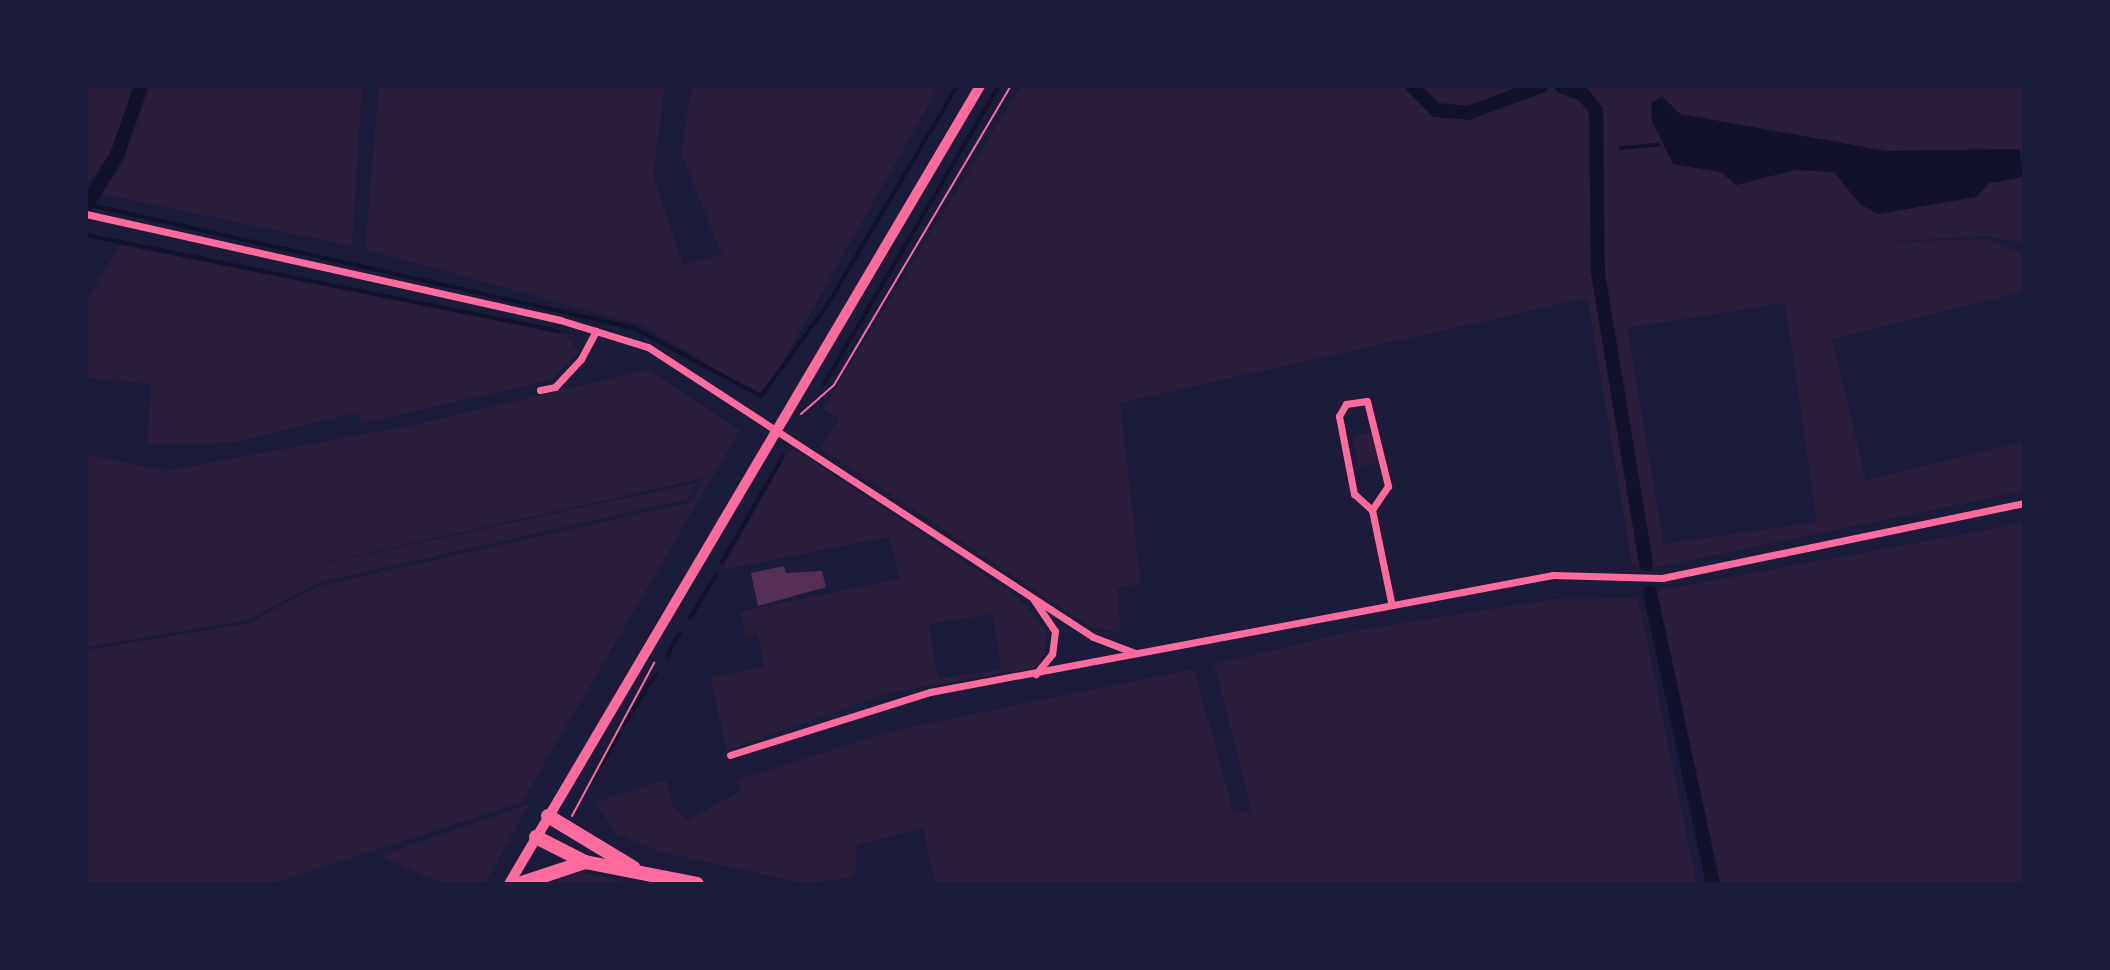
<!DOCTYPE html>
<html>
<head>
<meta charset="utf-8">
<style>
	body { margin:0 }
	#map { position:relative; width:2110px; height:970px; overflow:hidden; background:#1b1b3a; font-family:Barlow,sans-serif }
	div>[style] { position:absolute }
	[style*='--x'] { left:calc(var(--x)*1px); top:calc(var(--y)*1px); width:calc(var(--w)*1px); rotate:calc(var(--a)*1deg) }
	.green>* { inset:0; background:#2a1e3b; transform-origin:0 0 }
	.water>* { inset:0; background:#12122b }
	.stream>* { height:4px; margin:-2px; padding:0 2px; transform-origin:2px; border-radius:2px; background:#12122b }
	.canal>* { height:14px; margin:-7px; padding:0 7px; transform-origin:7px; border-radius:7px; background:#12122b }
	.building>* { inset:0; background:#542f53 }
	.path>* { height:2px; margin:-1px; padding:0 1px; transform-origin:1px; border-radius:1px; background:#ff6b9d }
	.minor>* { height:7px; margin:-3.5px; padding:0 3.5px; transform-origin:3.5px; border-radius:3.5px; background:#ff6b9d }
	.secondary>* { height:10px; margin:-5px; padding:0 5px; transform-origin:5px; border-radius:5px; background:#ff6b9d }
	.motorway>* { height:14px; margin:-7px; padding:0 7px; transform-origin:7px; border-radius:7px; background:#ff6b9d }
	span { translate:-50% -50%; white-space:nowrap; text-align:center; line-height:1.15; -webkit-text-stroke:8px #1b1b3a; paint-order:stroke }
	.frame { position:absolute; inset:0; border:88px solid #1b1b3a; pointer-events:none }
</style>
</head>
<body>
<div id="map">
	<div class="green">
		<i style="clip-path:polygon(86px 86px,134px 86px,109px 155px,86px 186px)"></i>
		<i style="clip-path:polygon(150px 86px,362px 86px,352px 246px,101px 194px,121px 166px)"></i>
		<i style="clip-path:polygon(379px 86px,665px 86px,653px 175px,683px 265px,722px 255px,681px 153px,692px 86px,939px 86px,767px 390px,755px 393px,644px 326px,365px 249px)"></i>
		<i style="clip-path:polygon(evenodd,1021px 86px,2024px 86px,2024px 152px,1886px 151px,1680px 114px,1673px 164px,1721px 172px,1737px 185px,1795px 169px,1834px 172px,1860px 204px,2024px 177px,2024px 243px,1986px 236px,1867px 243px,1988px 239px,2024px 255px,2024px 292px,1832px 339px,1866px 480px,2024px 442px,2024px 491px,1652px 568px,1632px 565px,1587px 298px,1120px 403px,1141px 584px,1117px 587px,1121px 633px,1091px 627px,820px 448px,839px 418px,823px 409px,1021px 86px,1785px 303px,1817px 522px,1664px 544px,1627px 328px,1785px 303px)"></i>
		<i style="clip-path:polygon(120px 245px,567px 335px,578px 352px,551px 380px,363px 423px,356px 413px,235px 442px,147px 445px,151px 384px,86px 378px,86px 301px)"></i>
		<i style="clip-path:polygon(648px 370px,740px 430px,522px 802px,271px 884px,86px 884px,86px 650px,249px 623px,319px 586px,691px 502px,704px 478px,211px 588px,696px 483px,688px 499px,317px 583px,248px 620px,86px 647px,86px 454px,165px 471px,408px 426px)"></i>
		<i style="left:1372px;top:432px;width:31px;height:20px;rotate:79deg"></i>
		<i style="clip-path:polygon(evenodd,797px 451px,1016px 596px,1046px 630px,1045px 654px,1035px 668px,893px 692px,727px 750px,710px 678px,764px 666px,757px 633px,746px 636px,740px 612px,900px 578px,889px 537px,722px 570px,787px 453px,797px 451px,993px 614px,1001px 669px,938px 679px,929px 624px,993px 614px)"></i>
		<i style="clip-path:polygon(2024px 523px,2024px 884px,1719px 884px,1655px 591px)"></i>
		<i style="clip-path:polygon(1638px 598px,1697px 884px,935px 884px,923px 828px,857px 845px,855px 877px,806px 884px,657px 851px,615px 833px,595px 802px,666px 780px,674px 808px,688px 820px,741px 791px,737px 780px,895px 730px,1194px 669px,1234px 814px,1251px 810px,1214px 664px,1353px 631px,1555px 599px)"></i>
		<i style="clip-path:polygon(529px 804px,485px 884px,443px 884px,380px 856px)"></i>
		<i style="clip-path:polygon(581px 872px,635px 884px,551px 884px)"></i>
	</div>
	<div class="water">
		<i style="clip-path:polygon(1662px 96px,1680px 114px,1886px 151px,2019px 149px,2024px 177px,1989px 183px,1976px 197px,1878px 214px,1860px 204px,1834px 172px,1795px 170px,1736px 185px,1721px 172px,1673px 164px,1652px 121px,1651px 104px)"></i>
	</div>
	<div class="stream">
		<i style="--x:1621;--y:148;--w:37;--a:-5"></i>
		<i style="--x:86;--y:204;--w:562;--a:12.75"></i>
		<i style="--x:634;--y:328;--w:144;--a:28.2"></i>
		<i style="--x:761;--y:396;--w:110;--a:-53.9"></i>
		<i style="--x:826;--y:307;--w:257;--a:-59.3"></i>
		<i style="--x:86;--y:235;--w:482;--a:11.5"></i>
		<i style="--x:824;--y:384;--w:346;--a:-59.6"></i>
		<i style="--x:722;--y:562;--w:122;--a:-60.1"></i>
		<i style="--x:690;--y:618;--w:50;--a:-58.8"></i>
		<i style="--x:667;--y:656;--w:26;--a:-61"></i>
		<i style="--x:624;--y:724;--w:59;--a:-57.4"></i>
		<i style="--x:592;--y:781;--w:54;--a:-60.1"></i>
	</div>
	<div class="canal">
		<i style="--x:1412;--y:86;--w:34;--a:45"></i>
		<i style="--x:1436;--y:110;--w:32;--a:5"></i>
		<i style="--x:1468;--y:113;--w:78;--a:-20.3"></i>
		<i style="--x:1561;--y:86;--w:25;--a:21"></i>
		<i style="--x:1584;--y:95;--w:20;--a:53"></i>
		<i style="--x:1596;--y:111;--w:162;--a:89.3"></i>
		<i style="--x:1598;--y:273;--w:295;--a:80.6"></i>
		<i style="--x:87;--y:205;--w:61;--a:-59.2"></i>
		<i style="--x:118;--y:153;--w:71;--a:-71.1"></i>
		<i style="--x:1650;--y:592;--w:299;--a:77.8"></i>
	</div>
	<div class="building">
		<i style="clip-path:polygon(784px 566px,786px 573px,822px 571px,826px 587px,758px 606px,751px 573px)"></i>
	</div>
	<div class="path">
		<i style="--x:801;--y:414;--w:44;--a:-41.3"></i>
		<i style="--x:834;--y:385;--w:347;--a:-59.4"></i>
		<i style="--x:572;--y:816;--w:174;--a:-61.8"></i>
	</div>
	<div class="minor">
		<i style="--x:86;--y:214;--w:486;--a:12.6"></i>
		<i style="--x:560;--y:320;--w:92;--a:17.1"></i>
		<i style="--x:648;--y:347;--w:531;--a:33.09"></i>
		<i style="--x:1093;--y:637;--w:45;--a:20.9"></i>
		<i style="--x:540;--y:390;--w:15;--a:-11"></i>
		<i style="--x:555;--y:387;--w:38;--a:-47"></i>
		<i style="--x:581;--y:359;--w:32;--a:-62"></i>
		<i style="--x:1367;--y:401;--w:88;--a:76.1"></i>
		<i style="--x:1388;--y:486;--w:29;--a:124"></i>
		<i style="--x:1372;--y:510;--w:24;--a:-138"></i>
		<i style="--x:1354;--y:494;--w:79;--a:-100.9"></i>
		<i style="--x:1339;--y:416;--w:14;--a:-60"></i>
		<i style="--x:1346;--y:404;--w:21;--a:-8"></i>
		<i style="--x:1372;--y:510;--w:94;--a:78.3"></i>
		<i style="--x:1034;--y:600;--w:37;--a:56"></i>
		<i style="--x:1055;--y:631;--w:23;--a:97"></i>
		<i style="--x:1052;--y:654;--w:26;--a:129"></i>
		<i style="--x:730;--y:755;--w:210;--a:-17.5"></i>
		<i style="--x:930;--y:692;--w:634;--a:-10.64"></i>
		<i style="--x:1553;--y:575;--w:109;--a:1.6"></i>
		<i style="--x:1662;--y:578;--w:370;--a:-11.7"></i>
	</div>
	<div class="secondary">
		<i style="--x:509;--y:884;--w:927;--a:-59.45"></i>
	</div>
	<div class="motorway">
		<i style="--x:548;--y:816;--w:100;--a:31.2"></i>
		<i style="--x:536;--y:837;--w:55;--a:27"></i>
		<i style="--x:585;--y:862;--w:114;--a:11.1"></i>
		<i style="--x:519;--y:884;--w:70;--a:-18.4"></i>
	</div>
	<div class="frame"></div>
</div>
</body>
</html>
